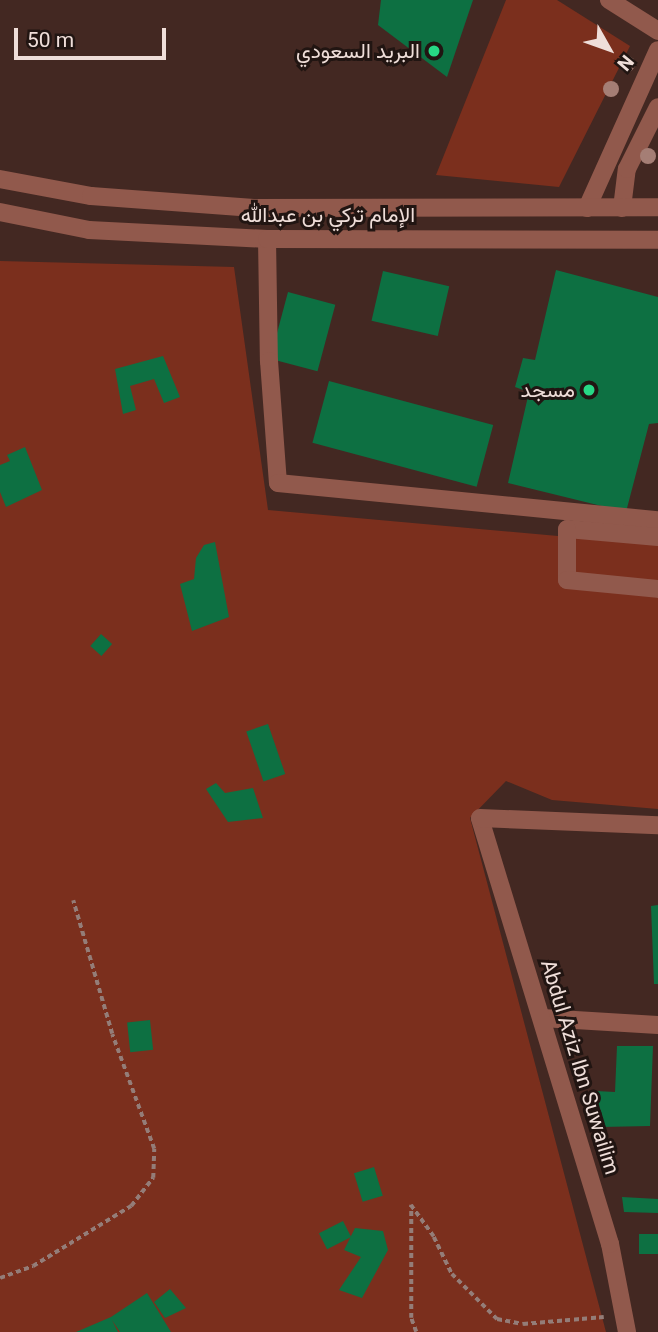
<!DOCTYPE html>
<html>
<head>
<meta charset="utf-8">
<style>
	body { margin:0 }
	#map { position:relative; width:658px; height:1332px; overflow:hidden; background:#432822; font-family:Roboto,Vazirmatn,sans-serif }
	div>[style] { position:absolute }
	[style*='--x'] { left:calc(var(--x)*1px); top:calc(var(--y)*1px); width:calc(var(--w)*1px); rotate:calc(var(--a)*1deg) }
	.green>* { inset:0; background:#7b2f1d }
	.building>* { inset:0; background:#0d7042; transform-origin:0 0 }
	.path>* { height:3.5px; margin-top:-1.75px; transform-origin:0; background:repeating-linear-gradient(90deg,#947d78 0 5px,transparent 0 8.5px) }
	.minor>* { height:18px; margin:-9px; padding:0 9px; transform-origin:9px; border-radius:9px; background:#91594c }
	.tertiary>* { height:18px; margin:-9px; padding:0 9px; transform-origin:9px; border-radius:9px; background:#91594c }
	.trees>* { width:16px; height:16px; margin:-8px; border-radius:50%; background:#a57e75 }
	.dots>* { width:19px; height:19px; translate:-50% -50%; box-sizing:border-box; border:4px solid #211512; border-radius:50% }
	span { translate:-50% -50%; white-space:nowrap; text-align:center; line-height:1.15; -webkit-text-stroke:6px #211512; paint-order:stroke }
	.poi-label { font-size:21px; color:#efded9 }
	.right { translate:-100% -50%; text-align:right }
	.street-label { font-size:21px; color:#efded9 }
	.north { position:absolute; left:574px; top:14px; width:70px; height:70px; -webkit-text-stroke:5px #211512; paint-order:stroke; rotate:130deg; font-size:19px; font-weight:700; line-height:28px; text-align:center; color:#efded9 }
	.north::after { content:''; display:block; margin:auto; width:24px; height:32px; background:#efded9; clip-path:polygon(50% 0,100% 100%,50% 72%,0 100%) }
	.scale { position:absolute; left:14px; top:28px; width:152px; height:32px; box-sizing:border-box; border:4px solid #efded9; border-top:0; padding-left:9px; font-size:21px; line-height:24px; white-space:nowrap; color:#efded9; -webkit-text-stroke:5px #211512; paint-order:stroke }
</style>
</head>
<body>
<div id="map">
	<div class="green">
		<i style="clip-path:polygon(506px 0,557px 0,630px 46px,559px 187px,436px 175px)"></i>
		<i style="clip-path:polygon(0 261px,234px 267px,268px 510px,658px 545px,658px 809px,552px 800px,506px 781px,470px 818px,606px 1332px,0 1332px)"></i>
	</div>
	<div class="building">
		<i style="clip-path:polygon(381px 0,473px 0,447px 77px,378px 25px)"></i>
		<i style="clip-path:polygon(556px 270px,658px 297px,658px 423px,649px 424px,626px 512px,508px 483px,529px 392px,515px 387px,523px 358px,535px 360px)"></i>
		<i style="left:383px;top:271px;width:68px;height:51px;rotate:13deg"></i>
		<i style="left:288px;top:292px;width:49px;height:69px;rotate:15deg"></i>
		<i style="clip-path:polygon(163px 356px,180px 397px,164px 403px,154px 379px,130px 386px,136px 410px,123px 414px,115px 369px)"></i>
		<i style="left:329px;top:381px;width:170px;height:64px;rotate:15deg"></i>
		<i style="clip-path:polygon(25px 447px,42px 490px,6px 507px,0 492px,0 465px,10px 461px,7px 455px)"></i>
		<i style="clip-path:polygon(215px 542px,229px 617px,192px 631px,180px 584px,194px 579px,196px 558px,204px 545px)"></i>
		<i style="left:101px;top:634px;width:15px;height:16px;rotate:42deg"></i>
		<i style="left:268px;top:724px;width:53px;height:23px;rotate:71deg"></i>
		<i style="clip-path:polygon(216px 783px,225px 793px,253px 788px,263px 818px,228px 822px,206px 789px)"></i>
		<i style="clip-path:polygon(658px 905px,658px 984px,654px 984px,651px 906px)"></i>
		<i style="left:150px;top:1020px;width:30px;height:23px;rotate:84deg"></i>
		<i style="clip-path:polygon(617px 1046px,653px 1046px,650px 1126px,601px 1127px,596px 1091px,615px 1092px)"></i>
		<i style="left:374px;top:1167px;width:30px;height:21px;rotate:73deg"></i>
		<i style="clip-path:polygon(622px 1197px,658px 1199px,658px 1213px,624px 1212px)"></i>
		<i style="left:343px;top:1221px;width:18px;height:27px;rotate:63deg"></i>
		<i style="clip-path:polygon(355px 1228px,383px 1231px,388px 1250px,362px 1298px,339px 1290px,361px 1257px,344px 1250px)"></i>
		<i style="left:639px;top:1234px;width:19px;height:20px"></i>
		<i style="clip-path:polygon(170px 1289px,186px 1308px,165px 1318px,154px 1302px)"></i>
		<i style="clip-path:polygon(147px 1293px,171px 1332px,120px 1332px,112px 1320px,118px 1332px,76px 1332px,111px 1317px)"></i>
	</div>
	<div class="path">
		<i style="--x:0;--y:1278;--w:35;--a:-20"></i>
		<i style="--x:33;--y:1266;--w:115;--a:-31.5"></i>
		<i style="--x:131;--y:1206;--w:36;--a:-52"></i>
		<i style="--x:153;--y:1178;--w:29;--a:-88"></i>
		<i style="--x:154;--y:1149;--w:122;--a:-110.1"></i>
		<i style="--x:112;--y:1034;--w:139;--a:-106.3"></i>
		<i style="--x:416;--y:1332;--w:15;--a:-110"></i>
		<i style="--x:411;--y:1318;--w:113;--a:-90"></i>
		<i style="--x:411;--y:1205;--w:39;--a:54"></i>
		<i style="--x:434;--y:1237;--w:41;--a:64.1"></i>
		<i style="--x:452;--y:1274;--w:64;--a:45"></i>
		<i style="--x:497;--y:1319;--w:26;--a:11"></i>
		<i style="--x:523;--y:1324;--w:81;--a:-4.9"></i>
	</div>
	<div class="minor">
		<i style="--x:609;--y:0;--w:58;--a:32.3"></i>
		<i style="--x:587;--y:208;--w:173;--a:-65.8"></i>
		<i style="--x:622;--y:208;--w:39;--a:-83"></i>
		<i style="--x:627;--y:169;--w:69;--a:-63.4"></i>
		<i style="--x:267;--y:239;--w:122;--a:89.1"></i>
		<i style="--x:269;--y:361;--w:122;--a:85.8"></i>
		<i style="--x:278;--y:483;--w:382;--a:5.6"></i>
		<i style="--x:658;--y:537;--w:91;--a:-175"></i>
		<i style="--x:567;--y:529;--w:51;--a:90"></i>
		<i style="--x:567;--y:580;--w:91;--a:5.6"></i>
		<i style="--x:542;--y:1018;--w:116;--a:3.5"></i>
		<i style="--x:627;--y:1332;--w:90;--a:-100.9"></i>
		<i style="--x:610;--y:1244;--w:445;--a:-107"></i>
		<i style="--x:480;--y:818;--w:178;--a:2.3"></i>
	</div>
	<div class="tertiary">
		<i style="--x:0;--y:179;--w:93;--a:10.6"></i>
		<i style="--x:91;--y:196;--w:163;--a:4.2"></i>
		<i style="--x:254;--y:208;--w:404;--a:-0.1"></i>
		<i style="--x:0;--y:212;--w:91;--a:11.4"></i>
		<i style="--x:89;--y:230;--w:178;--a:2.9"></i>
		<i style="--x:267;--y:239;--w:391;--a:0.1"></i>
	</div>
	<div class="trees">
		<i style="left:627px;top:64px"></i>
		<i style="left:611px;top:89px"></i>
		<i style="left:648px;top:156px"></i>
	</div>
	<div class="dots">
		<i style="left:434px;top:51px;background:#27d885"></i>
		<i style="left:589px;top:390px;background:#27d885"></i>
	</div>
	<div class="poi-label">
		<span class="right" style="left:420px;top:51px">البريد السعودي</span>
		<span class="right" style="left:575px;top:390px">مسجد</span>
	</div>
	<div class="street-label">
		<span style="left:328px;top:215px">الإمام تركي بن عبدالله</span>
		<span style="left:580px;top:1067px;rotate:73deg">Abdul Aziz Ibn Suwailim</span>
	</div>
	<div class="north">N</div>
	<div class="scale">50 m</div>
</div>
</body>
</html>
